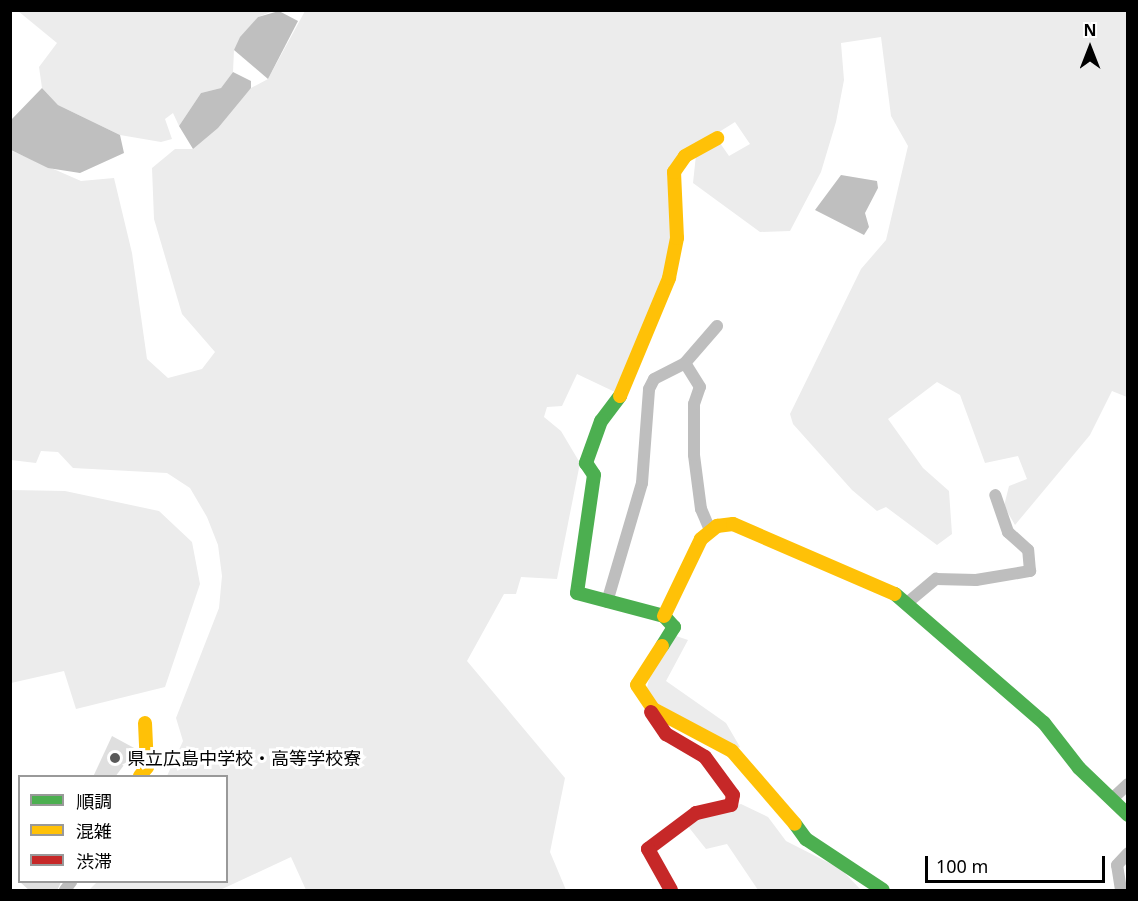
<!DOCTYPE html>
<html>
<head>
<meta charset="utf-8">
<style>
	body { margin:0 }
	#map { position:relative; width:1138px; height:901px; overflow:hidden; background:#fff; font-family:"Noto Sans","Noto Sans JP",sans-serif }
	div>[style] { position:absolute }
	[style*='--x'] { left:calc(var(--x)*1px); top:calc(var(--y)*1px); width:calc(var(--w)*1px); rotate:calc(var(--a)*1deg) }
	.green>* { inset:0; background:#ececec }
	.water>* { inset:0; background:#bfbfbf }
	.building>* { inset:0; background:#dfdfdf }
	.street>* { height:12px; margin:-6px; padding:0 6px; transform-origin:6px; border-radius:6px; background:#bebebe }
	.fast>* { height:14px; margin:-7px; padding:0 7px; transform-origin:7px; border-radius:7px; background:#4caf50 }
	.slow>* { height:14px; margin:-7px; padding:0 7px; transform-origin:7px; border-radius:7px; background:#ffc107 }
	.jam>* { height:14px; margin:-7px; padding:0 7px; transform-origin:7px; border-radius:7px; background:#c62828 }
	.dots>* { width:16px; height:16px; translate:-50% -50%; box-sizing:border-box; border:3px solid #fff; border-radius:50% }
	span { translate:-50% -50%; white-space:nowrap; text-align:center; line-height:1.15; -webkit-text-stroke:6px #fff; paint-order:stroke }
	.poi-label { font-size:18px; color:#000 }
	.left { translate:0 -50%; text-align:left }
	.frame { position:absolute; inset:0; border:12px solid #000; pointer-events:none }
	.legend { position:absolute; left:18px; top:775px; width:210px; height:108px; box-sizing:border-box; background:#fff; border:2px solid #999; margin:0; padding:8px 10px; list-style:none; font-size:18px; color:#000 }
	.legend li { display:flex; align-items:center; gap:12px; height:30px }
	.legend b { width:30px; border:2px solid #999 }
	.north { position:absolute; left:1060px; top:18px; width:60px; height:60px; -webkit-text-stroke:4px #fff; paint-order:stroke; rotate:0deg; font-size:16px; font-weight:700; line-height:24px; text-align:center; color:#000 }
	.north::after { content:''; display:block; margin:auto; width:21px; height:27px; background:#000; clip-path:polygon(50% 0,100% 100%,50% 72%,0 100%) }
	.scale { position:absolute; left:925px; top:856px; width:180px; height:27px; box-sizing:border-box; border:3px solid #000; border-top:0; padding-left:8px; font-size:18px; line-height:21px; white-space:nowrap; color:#000; -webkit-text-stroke:4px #fff; paint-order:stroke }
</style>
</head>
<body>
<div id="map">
	<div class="green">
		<i style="clip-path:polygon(18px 11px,273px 11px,258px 17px,234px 50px,233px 72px,221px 88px,201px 93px,179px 126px,173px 113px,165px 119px,172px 139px,161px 142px,120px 135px,58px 105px,42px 88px,39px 67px,57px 43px)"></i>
		<i style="clip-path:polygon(305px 11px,1127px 11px,1127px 397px,1112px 391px,1090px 435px,1015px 525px,1004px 506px,1009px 486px,1027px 479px,1018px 456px,985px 463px,960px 395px,937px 382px,888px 419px,923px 468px,949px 491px,952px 534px,937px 545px,886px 507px,877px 511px,852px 490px,793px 424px,790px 414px,861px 269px,886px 240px,908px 146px,891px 116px,881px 37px,841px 43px,844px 80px,836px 122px,821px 172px,790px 231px,760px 232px,693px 183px,696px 155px,720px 143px,729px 156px,750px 144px,735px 122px,684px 154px,668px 272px,615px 392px,577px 374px,562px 406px,547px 407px,544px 417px,561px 431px,580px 463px,557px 579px,521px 577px,516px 594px,504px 594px,467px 661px,565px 778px,550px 852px,566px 890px,306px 890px,291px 857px,220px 890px,89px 890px,97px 882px,226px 882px,226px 776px,167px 776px,183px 741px,176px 718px,219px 608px,222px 576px,218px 545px,207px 517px,190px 488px,167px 473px,73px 468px,58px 452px,41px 451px,36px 463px,11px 460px,10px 150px,81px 181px,114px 178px,132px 253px,147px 359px,168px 378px,202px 369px,215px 352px,182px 314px,154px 219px,152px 168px,175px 149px,193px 149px,251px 88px,268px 79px)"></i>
		<i style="clip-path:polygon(11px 490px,65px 491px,159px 511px,192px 542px,200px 584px,165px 687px,76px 709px,64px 671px,11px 683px)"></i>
		<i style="clip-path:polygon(676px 636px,688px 640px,666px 681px,726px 723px,740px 747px,736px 749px,657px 703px,647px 688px,651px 669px)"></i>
		<i style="clip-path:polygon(741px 804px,768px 817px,786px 841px,841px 869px,861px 890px,758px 890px,727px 844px,706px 849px,687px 825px,700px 815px)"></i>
	</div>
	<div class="water">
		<i style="clip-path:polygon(279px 11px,298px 21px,268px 79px,234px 50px,240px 37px,258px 17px)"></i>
		<i style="clip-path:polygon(233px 72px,251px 81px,251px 88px,218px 128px,193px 149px,179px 126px,201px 93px,221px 88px)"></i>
		<i style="clip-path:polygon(42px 88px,58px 105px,120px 135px,124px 153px,80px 173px,48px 168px,11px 150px,11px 120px)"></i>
		<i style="clip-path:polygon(841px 175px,877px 181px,878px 188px,865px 213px,869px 227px,864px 235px,815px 210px)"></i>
	</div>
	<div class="building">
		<i style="clip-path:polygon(112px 736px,136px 749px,115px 777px,93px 777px)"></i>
		<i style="clip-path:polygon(20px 882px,61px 882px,57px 891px,30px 891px)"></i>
	</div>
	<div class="street">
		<i style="--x:710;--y:530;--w:23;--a:-113"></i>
		<i style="--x:701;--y:509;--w:54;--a:-97.4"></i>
		<i style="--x:694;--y:455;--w:51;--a:-90"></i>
		<i style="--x:694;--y:404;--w:18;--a:-71"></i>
		<i style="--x:700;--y:387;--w:28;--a:-122"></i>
		<i style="--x:685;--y:363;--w:49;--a:-49.1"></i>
		<i style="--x:607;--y:602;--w:124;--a:-73.6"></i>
		<i style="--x:642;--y:483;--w:94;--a:-85.7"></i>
		<i style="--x:649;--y:389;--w:11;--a:-63"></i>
		<i style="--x:654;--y:379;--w:35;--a:-27"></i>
		<i style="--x:907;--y:603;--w:38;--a:-40"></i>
		<i style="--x:936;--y:579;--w:40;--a:1.4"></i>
		<i style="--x:976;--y:580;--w:55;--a:-9.5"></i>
		<i style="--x:1030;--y:571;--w:21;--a:-95"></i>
		<i style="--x:1028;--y:550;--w:27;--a:-138"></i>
		<i style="--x:1008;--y:532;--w:39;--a:-109"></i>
		<i style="--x:1112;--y:799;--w:22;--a:-43"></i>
		<i style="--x:65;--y:890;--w:10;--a:-53"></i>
		<i style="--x:1121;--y:890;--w:25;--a:-99"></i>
		<i style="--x:1117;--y:865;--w:16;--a:-47"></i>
	</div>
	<div class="fast">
		<i style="--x:620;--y:396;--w:31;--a:127"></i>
		<i style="--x:601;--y:421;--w:45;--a:109.7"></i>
		<i style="--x:586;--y:463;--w:14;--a:56"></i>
		<i style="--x:594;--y:475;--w:119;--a:98.2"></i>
		<i style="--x:577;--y:593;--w:90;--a:14.8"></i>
		<i style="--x:664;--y:616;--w:15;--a:48"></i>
		<i style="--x:674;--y:627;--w:22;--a:122"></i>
		<i style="--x:895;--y:594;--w:197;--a:40.9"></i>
		<i style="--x:1044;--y:723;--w:57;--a:52.1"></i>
		<i style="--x:1079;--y:768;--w:68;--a:43.8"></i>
		<i style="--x:795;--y:824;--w:19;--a:54"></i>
		<i style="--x:806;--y:839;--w:92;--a:33.5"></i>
	</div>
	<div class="slow">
		<i style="--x:620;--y:396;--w:128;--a:-67.4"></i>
		<i style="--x:669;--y:278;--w:41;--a:-78.7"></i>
		<i style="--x:677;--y:238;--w:66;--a:-92.6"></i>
		<i style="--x:674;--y:172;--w:19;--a:-55"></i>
		<i style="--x:685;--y:156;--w:37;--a:-29"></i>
		<i style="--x:664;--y:616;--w:85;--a:-64.3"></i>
		<i style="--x:701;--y:539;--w:21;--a:-39"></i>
		<i style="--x:717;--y:526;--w:16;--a:-7"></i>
		<i style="--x:733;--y:524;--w:176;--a:23.4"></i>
		<i style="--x:662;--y:646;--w:46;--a:122.7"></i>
		<i style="--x:637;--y:685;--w:29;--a:56"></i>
		<i style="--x:653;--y:709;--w:89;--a:28"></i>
		<i style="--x:732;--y:751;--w:96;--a:49.2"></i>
		<i style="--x:140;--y:776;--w:11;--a:-52"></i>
		<i style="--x:147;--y:767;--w:44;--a:-92.6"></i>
	</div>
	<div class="jam">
		<i style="--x:651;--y:712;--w:27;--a:56"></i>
		<i style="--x:666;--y:734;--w:45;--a:30.5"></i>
		<i style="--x:705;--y:757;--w:47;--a:53.6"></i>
		<i style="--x:733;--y:795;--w:10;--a:101"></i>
		<i style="--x:731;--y:805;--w:36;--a:167"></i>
		<i style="--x:696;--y:813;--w:60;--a:143.1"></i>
		<i style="--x:648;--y:849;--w:47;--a:60.7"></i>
	</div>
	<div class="dots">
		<i style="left:115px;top:758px;background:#595959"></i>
	</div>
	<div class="poi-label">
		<span class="left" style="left:127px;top:758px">県立広島中学校・高等学校寮</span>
	</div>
	<div class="frame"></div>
	<ul class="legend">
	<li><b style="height:8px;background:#4caf50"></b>順調</li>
	<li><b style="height:8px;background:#ffc107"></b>混雑</li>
	<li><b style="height:8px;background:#c62828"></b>渋滞</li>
	</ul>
	<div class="north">N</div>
	<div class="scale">100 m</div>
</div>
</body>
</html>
